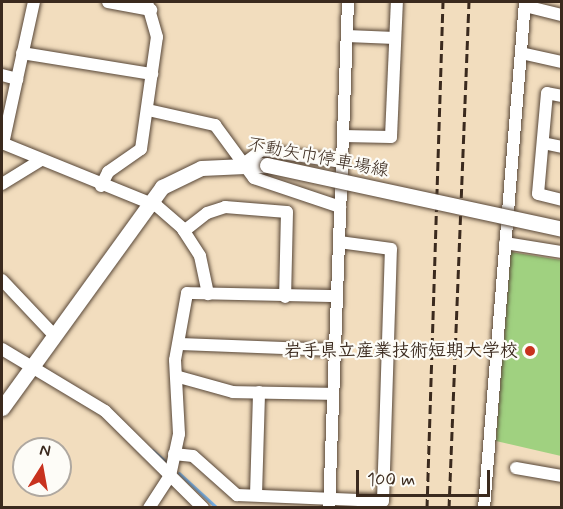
<!DOCTYPE html>
<html>
<head>
<meta charset="utf-8">
<style>
	body { margin:0 }
	#map { position:relative; width:563px; height:509px; overflow:hidden; background:#f2ddbe; font-family:Mynerve,"Klee One",sans-serif }
	div>[style] { position:absolute }
	[style*='--x'] { left:calc(var(--x)*1px); top:calc(var(--y)*1px); width:calc(var(--w)*1px); rotate:calc(var(--a)*1deg) }
	.green>* { inset:0; background:#a0d180 }
	.stream>* { height:3px; margin:-1.5px; padding:0 1.5px; transform-origin:1.5px; border-radius:1.5px; background:#77b1e8 }
	.roads { filter:drop-shadow(0 0 2px #564536) drop-shadow(0 0 2px #564536) }
	.minor>* { height:12px; margin:-6px; padding:0 6px; transform-origin:6px; border-radius:6px; background:#fff }
	.major>* { height:15px; margin:-7.5px; padding:0 7.5px; transform-origin:7.5px; border-radius:7.5px; background:#fff }
	.rail>* { height:3px; margin-top:-1.5px; transform-origin:0; background:repeating-linear-gradient(90deg,#3b2a1e 0 9px,transparent 0 13.5px) }
	.bridges { filter:drop-shadow(0 0 2px #564536) drop-shadow(0 0 2px #564536) }
	.major-bridge>* { height:15px; margin:-7.5px; padding:0 7.5px; transform-origin:7.5px; border-radius:7.5px; background:#fff }
	.dots>* { width:16px; height:16px; translate:-50% -50%; box-sizing:border-box; border:3px solid #fdfcf7; border-radius:50% }
	span { translate:-50% -50%; white-space:nowrap; text-align:center; line-height:1.15; -webkit-text-stroke:4.5px #fdfcf7; paint-order:stroke }
	.street-label { font-size:18px; color:#3b2a1e }
	.poi-label { font-size:18px; color:#3b2a1e; font-weight:700 }
	.right { translate:-100% -50%; text-align:right }
	.frame { position:absolute; inset:0; border:3px solid #3b2a1e; pointer-events:none }
	.north { position:absolute; left:12px; top:437px; width:60px; height:60px; box-sizing:border-box; background:#fdfcf7; border:2px solid #afa8a0; border-radius:50%; rotate:11deg; font-size:16px; font-weight:700; line-height:24px; text-align:center; color:#3b2a1e }
	.north::after { content:''; display:block; margin:auto; width:21px; height:27px; background:#c8321e; clip-path:polygon(50% 0,100% 100%,50% 72%,0 100%) }
	.scale { position:absolute; left:356px; top:470px; width:134px; height:27px; box-sizing:border-box; border:3px solid #3b2a1e; border-top:0; padding-left:8px; font-size:18px; line-height:21px; white-space:nowrap; color:#3b2a1e; -webkit-text-stroke:4px #fdfcf7; paint-order:stroke }
</style>
</head>
<body>
<div id="map">
	<div class="green">
		<i style="clip-path:polygon(511px 252px,561px 260px,561px 456px,496px 441px)"></i>
	</div>
	<div class="stream">
		<i style="--x:152;--y:450;--w:23;--a:40"></i>
		<i style="--x:179;--y:473;--w:52;--a:42.6"></i>
	</div>
	<div class="roads">
		<div class="minor">
			<i style="--x:108;--y:2;--w:44;--a:10.5"></i>
			<i style="--x:525;--y:6;--w:38;--a:14"></i>
			<i style="--x:347;--y:36;--w:48;--a:2.4"></i>
			<i style="--x:22;--y:53;--w:132;--a:9.2"></i>
			<i style="--x:521;--y:53;--w:42;--a:12.4"></i>
			<i style="--x:2;--y:75;--w:16;--a:15"></i>
			<i style="--x:17;--y:79;--w:79;--a:-77.6"></i>
			<i style="--x:562;--y:96;--w:15;--a:-169"></i>
			<i style="--x:547;--y:93;--w:101;--a:95.1"></i>
			<i style="--x:538;--y:194;--w:25;--a:14"></i>
			<i style="--x:148;--y:110;--w:69;--a:12.6"></i>
			<i style="--x:215;--y:125;--w:66;--a:53.7"></i>
			<i style="--x:254;--y:178;--w:91;--a:18.6"></i>
			<i style="--x:343;--y:136;--w:48;--a:1.2"></i>
			<i style="--x:391;--y:137;--w:135;--a:-87.5"></i>
			<i style="--x:2;--y:143;--w:167;--a:22.1"></i>
			<i style="--x:157;--y:206;--w:33;--a:41"></i>
			<i style="--x:182;--y:228;--w:33;--a:57"></i>
			<i style="--x:200;--y:256;--w:39;--a:78"></i>
			<i style="--x:543;--y:143;--w:19;--a:12"></i>
			<i style="--x:3;--y:144;--w:66;--a:-77.8"></i>
			<i style="--x:246;--y:162;--w:20;--a:-37"></i>
			<i style="--x:262;--y:150;--w:81;--a:8.5"></i>
			<i style="--x:2;--y:184;--w:46;--a:-31.6"></i>
			<i style="--x:101;--y:186;--w:16;--a:-63"></i>
			<i style="--x:108;--y:172;--w:40;--a:-34.9"></i>
			<i style="--x:141;--y:149;--w:113;--a:-81.9"></i>
			<i style="--x:157;--y:37;--w:36;--a:-106"></i>
			<i style="--x:184;--y:231;--w:29;--a:-38"></i>
			<i style="--x:207;--y:213;--w:19;--a:-18"></i>
			<i style="--x:225;--y:207;--w:62;--a:4.6"></i>
			<i style="--x:287;--y:212;--w:85;--a:91.3"></i>
			<i style="--x:505;--y:243;--w:58;--a:9"></i>
			<i style="--x:2;--y:280;--w:74;--a:46.6"></i>
			<i style="--x:180;--y:344;--w:155;--a:2.2"></i>
			<i style="--x:2;--y:349;--w:120;--a:31"></i>
			<i style="--x:105;--y:411;--w:138;--a:44.7"></i>
			<i style="--x:179;--y:377;--w:56;--a:15.5"></i>
			<i style="--x:233;--y:392;--w:100;--a:1.1"></i>
			<i style="--x:174;--y:454;--w:19;--a:6"></i>
			<i style="--x:193;--y:456;--w:59;--a:41.6"></i>
			<i style="--x:237;--y:495;--w:146;--a:2.4"></i>
			<i style="--x:383;--y:501;--w:252;--a:-88.2"></i>
			<i style="--x:391;--y:249;--w:52;--a:-172.3"></i>
			<i style="--x:516;--y:468;--w:47;--a:9.9"></i>
			<i style="--x:256;--y:495;--w:103;--a:-88.3"></i>
			<i style="--x:149;--y:508;--w:38;--a:-57"></i>
			<i style="--x:170;--y:476;--w:43;--a:-77.9"></i>
			<i style="--x:179;--y:434;--w:74;--a:-93.1"></i>
			<i style="--x:175;--y:360;--w:68;--a:-79.8"></i>
			<i style="--x:187;--y:293;--w:149;--a:1.2"></i>
			<i style="--x:329;--y:508;--w:506;--a:-87.85"></i>
			<i style="--x:484;--y:508;--w:508;--a:-85.37"></i>
		</div>
		<div class="major">
			<i style="--x:2;--y:408;--w:273;--a:-54.1"></i>
			<i style="--x:162;--y:187;--w:43;--a:-26"></i>
			<i style="--x:201;--y:168;--w:66;--a:-2.6"></i>
		</div>
	</div>
	<div class="rail">
		<i style="--x:427;--y:508;--w:506;--a:-88.19"></i>
		<i style="--x:449;--y:508;--w:506;--a:-87.74"></i>
	</div>
	<div class="bridges">
		<div class="major-bridge">
			<i style="--x:267;--y:165;--w:302;--a:12.2"></i>
		</div>
	</div>
	<div class="dots">
		<i style="left:530px;top:351px;background:#c8321e"></i>
	</div>
	<div class="street-label">
		<span style="left:318px;top:158px;rotate:11deg">不動矢巾停車場線</span>
	</div>
	<div class="poi-label">
		<span class="right" style="left:518px;top:351px">岩手県立産業技術短期大学校</span>
	</div>
	<div class="frame"></div>
	<div class="north">N</div>
	<div class="scale">100 m</div>
</div>
</body>
</html>
